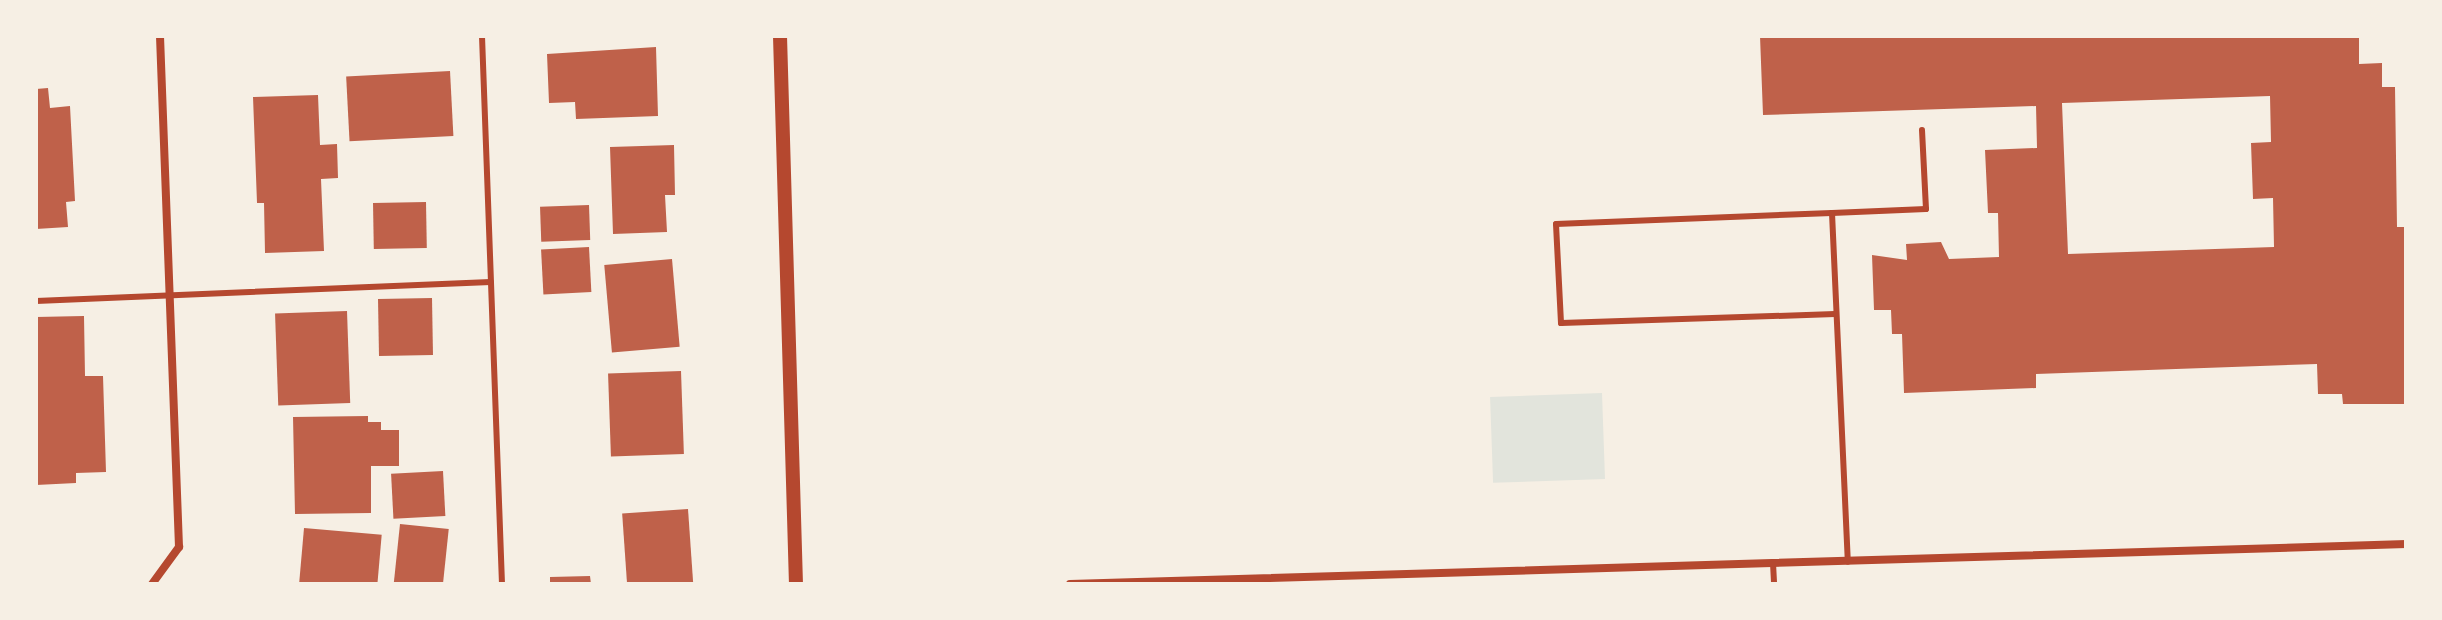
<!DOCTYPE html>
<html>
<head>
<meta charset="utf-8">
<style>
	body { margin:0 }
	#map { position:relative; width:2442px; height:620px; overflow:hidden; background:#f6efe4; font-family:Mulish,sans-serif }
	div>[style] { position:absolute }
	[style*='--x'] { left:calc(var(--x)*1px); top:calc(var(--y)*1px); width:calc(var(--w)*1px); rotate:calc(var(--a)*1deg) }
	.green>* { inset:0; background:#e2e4dc; transform-origin:0 0 }
	.building>* { inset:0; background:#bf614a; transform-origin:0 0 }
	.service>* { height:6px; margin:-3px; padding:0 3px; transform-origin:3px; border-radius:3px; background:#b5482f }
	.minor>* { height:8px; margin:-4px; padding:0 4px; transform-origin:4px; border-radius:4px; background:#b5482f }
	.tertiary>* { height:14px; margin:-7px; padding:0 7px; transform-origin:7px; border-radius:7px; background:#b5482f }
	span { translate:-50% -50%; white-space:nowrap; text-align:center; line-height:1.15; -webkit-text-stroke:8px #f6efe4; paint-order:stroke }
	.frame { position:absolute; inset:0; border:38px solid #f6efe4; pointer-events:none }
</style>
</head>
<body>
<div id="map">
	<div class="green">
		<i style="left:1602px;top:393px;width:86px;height:112px;rotate:88deg"></i>
	</div>
	<div class="building">
		<i style="clip-path:polygon(evenodd,1760px 36px,2359px 36px,2359px 64px,2382px 63px,2382px 87px,2395px 87px,2397px 227px,2406px 227px,2406px 404px,2343px 404px,2342px 394px,2318px 394px,2317px 364px,2036px 374px,2036px 388px,1904px 393px,1902px 334px,1892px 334px,1891px 310px,1874px 310px,1872px 255px,1907px 260px,1906px 244px,1941px 242px,1949px 259px,1999px 257px,1998px 213px,1988px 213px,1985px 150px,2037px 148px,2036px 106px,1763px 115px,1760px 36px,2270px 96px,2271px 142px,2251px 143px,2253px 199px,2273px 198px,2274px 247px,2068px 254px,2062px 103px,2270px 96px)"></i>
		<i style="clip-path:polygon(656px 47px,658px 116px,576px 119px,575px 102px,549px 103px,547px 54px)"></i>
		<i style="left:450px;top:71px;width:65px;height:104px;rotate:87deg"></i>
		<i style="clip-path:polygon(48px 88px,50px 108px,70px 106px,75px 201px,66px 202px,68px 227px,36px 229px,36px 89px)"></i>
		<i style="clip-path:polygon(318px 95px,320px 145px,337px 144px,338px 178px,321px 179px,324px 251px,265px 253px,264px 203px,257px 203px,253px 97px)"></i>
		<i style="clip-path:polygon(674px 145px,675px 195px,665px 195px,667px 232px,613px 234px,610px 147px)"></i>
		<i style="left:426px;top:202px;width:46px;height:53px;rotate:89deg"></i>
		<i style="left:589px;top:205px;width:35px;height:49px;rotate:88deg"></i>
		<i style="left:589px;top:247px;width:45px;height:48px;rotate:87deg"></i>
		<i style="left:672px;top:259px;width:88px;height:68px;rotate:85deg"></i>
		<i style="left:432px;top:298px;width:57px;height:54px;rotate:89deg"></i>
		<i style="left:347px;top:311px;width:92px;height:72px;rotate:88deg"></i>
		<i style="clip-path:polygon(84px 316px,85px 376px,103px 376px,106px 472px,76px 473px,76px 483px,36px 485px,36px 317px)"></i>
		<i style="left:681px;top:371px;width:83px;height:73px;rotate:88deg"></i>
		<i style="clip-path:polygon(368px 416px,368px 422px,381px 422px,381px 430px,399px 430px,399px 466px,371px 466px,371px 513px,295px 514px,293px 417px)"></i>
		<i style="left:443px;top:471px;width:45px;height:52px;rotate:87deg"></i>
		<i style="left:688px;top:509px;width:75px;height:66px;rotate:86deg"></i>
		<i style="left:400px;top:524px;width:49px;height:60px;rotate:6deg"></i>
		<i style="left:304px;top:528px;width:78px;height:56px;rotate:5deg"></i>
		<i style="clip-path:polygon(590px 576px,591px 584px,550px 584px,550px 577px)"></i>
	</div>
	<div class="service">
		<i style="--x:482;--y:36;--w:548;--a:87.91"></i>
		<i style="--x:1832;--y:213;--w:94;--a:-2.4"></i>
		<i style="--x:1926;--y:209;--w:79;--a:-92.9"></i>
		<i style="--x:36;--y:301;--w:455;--a:-2.4"></i>
		<i style="--x:1835;--y:314;--w:274;--a:178.1"></i>
		<i style="--x:1561;--y:323;--w:99;--a:-92.9"></i>
		<i style="--x:1556;--y:224;--w:276;--a:-2.3"></i>
		<i style="--x:1832;--y:213;--w:349;--a:87.4"></i>
		<i style="--x:1773;--y:563;--w:21;--a:87"></i>
	</div>
	<div class="minor">
		<i style="--x:152;--y:584;--w:46;--a:-53.9"></i>
		<i style="--x:179;--y:547;--w:511;--a:-92.13"></i>
		<i style="--x:1070;--y:584;--w:1337;--a:-1.71"></i>
	</div>
	<div class="tertiary">
		<i style="--x:780;--y:36;--w:548;--a:88.33"></i>
	</div>
	<div class="frame"></div>
</div>
</body>
</html>
